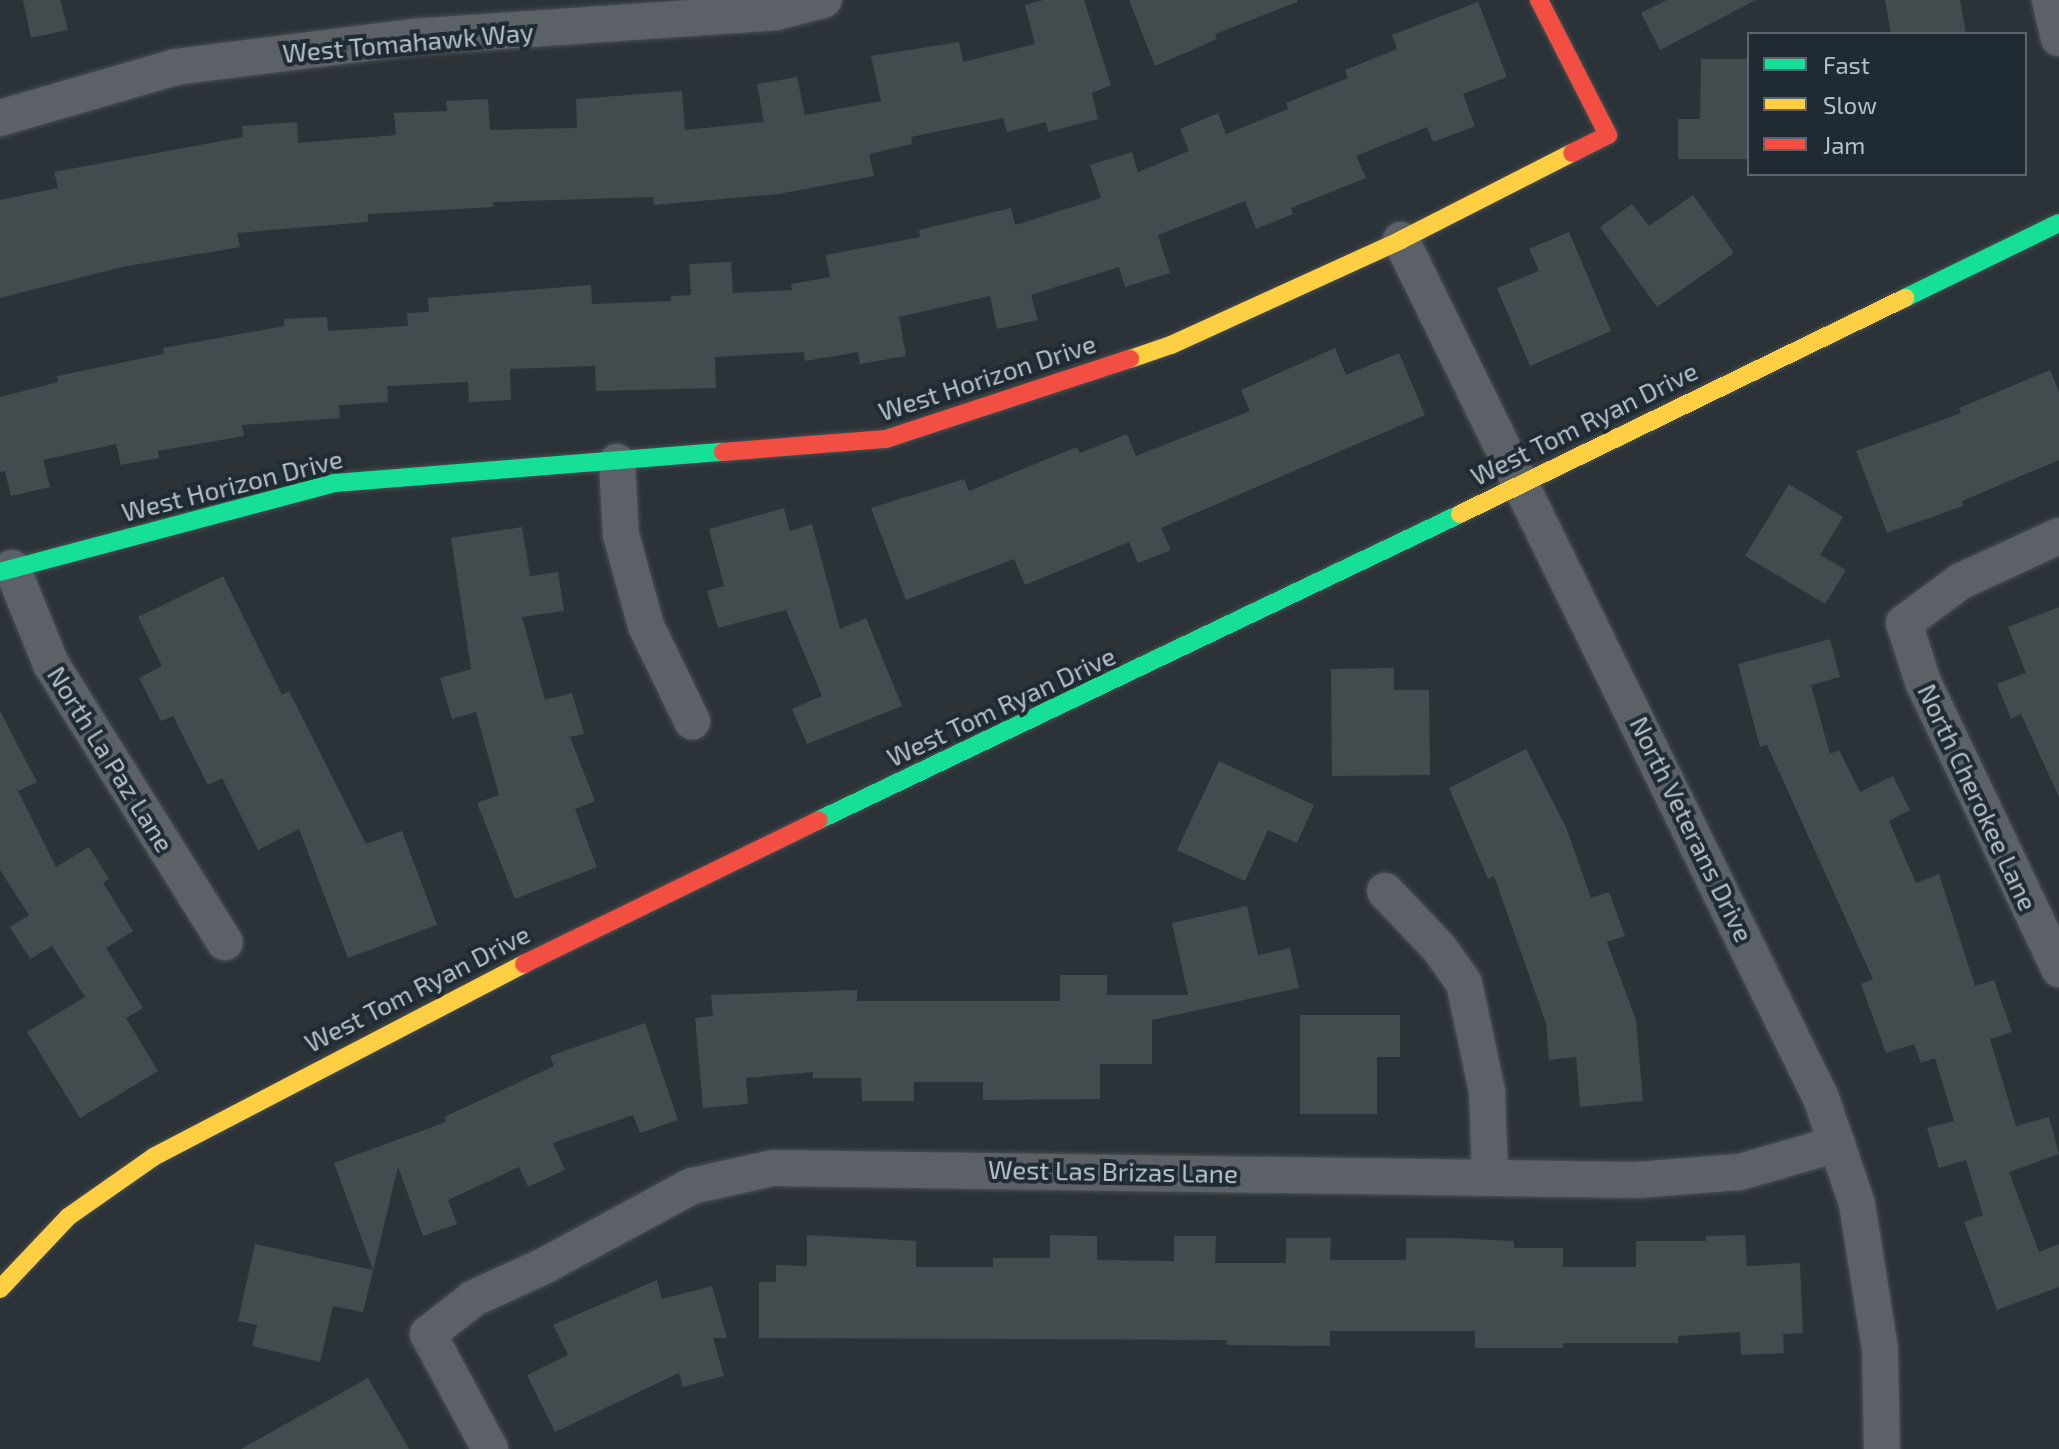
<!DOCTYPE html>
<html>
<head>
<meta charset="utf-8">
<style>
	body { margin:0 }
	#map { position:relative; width:2059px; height:1449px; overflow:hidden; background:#2b3338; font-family:"Exo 2",sans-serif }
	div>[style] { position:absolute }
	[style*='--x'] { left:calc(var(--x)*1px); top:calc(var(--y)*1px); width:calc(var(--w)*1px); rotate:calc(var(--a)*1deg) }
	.building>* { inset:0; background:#444b4f }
	.roads { filter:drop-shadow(0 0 2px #494f53) drop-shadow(0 0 2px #494f53) }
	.street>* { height:36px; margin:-18px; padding:0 18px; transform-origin:18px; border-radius:18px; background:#5b6166 }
	.fast>* { height:18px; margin:-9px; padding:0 9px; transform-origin:9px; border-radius:9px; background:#16e098 }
	.slow>* { height:18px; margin:-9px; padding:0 9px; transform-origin:9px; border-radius:9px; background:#ffcf43 }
	.jam>* { height:18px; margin:-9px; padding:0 9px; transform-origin:9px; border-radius:9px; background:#f24e42 }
	span { translate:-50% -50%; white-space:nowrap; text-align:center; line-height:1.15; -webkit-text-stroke:8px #1f2a32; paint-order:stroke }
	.street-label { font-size:26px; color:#b6c0c8 }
	.legend { position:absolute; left:1747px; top:32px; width:280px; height:144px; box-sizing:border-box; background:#1f2a32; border:2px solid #5b666e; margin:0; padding:10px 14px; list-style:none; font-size:24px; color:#b6c0c8 }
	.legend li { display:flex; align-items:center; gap:16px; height:40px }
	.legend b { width:40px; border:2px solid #5b666e }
</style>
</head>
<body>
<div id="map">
	<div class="building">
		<i style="clip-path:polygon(23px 0,60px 0,68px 30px,31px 38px)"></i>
		<i style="clip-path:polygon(1043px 0,1084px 0,1111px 85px,1092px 93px,1098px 119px,1048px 132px,1046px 122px,1007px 132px,1003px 118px,911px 137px,912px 144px,869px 154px,874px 176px,778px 194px,654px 205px,653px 197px,493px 202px,493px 207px,368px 214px,368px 222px,237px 233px,240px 247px,122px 267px,0 298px,0 200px,58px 188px,54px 172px,243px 137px,242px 126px,297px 122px,298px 143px,396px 135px,394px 113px,447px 111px,446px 101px,488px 99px,490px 130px,577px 128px,576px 99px,682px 91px,685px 130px,764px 122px,757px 84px,797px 77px,805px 115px,881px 101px,871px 56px,959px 42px,963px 62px,1035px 44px,1025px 5px)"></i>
		<i style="clip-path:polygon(1129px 0,1297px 0,1297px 2px,1215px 34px,1217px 39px,1155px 66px)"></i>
		<i style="clip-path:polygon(1667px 0,1756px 0,1660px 50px,1641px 13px)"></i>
		<i style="clip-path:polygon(1885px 0,1960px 0,1966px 34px,1891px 34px)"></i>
		<i style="clip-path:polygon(1478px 2px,1507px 77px,1463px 94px,1475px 126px,1433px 142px,1427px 127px,1356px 156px,1366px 178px,1291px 208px,1293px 214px,1256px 229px,1245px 201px,1158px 235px,1170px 273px,1125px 287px,1119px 267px,1031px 295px,1038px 320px,997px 329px,990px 296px,899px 317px,906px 356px,860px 364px,858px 352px,805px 361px,804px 352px,715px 357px,716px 388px,596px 391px,595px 366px,510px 369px,511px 400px,469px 402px,468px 382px,387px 386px,388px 402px,339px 405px,340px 418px,242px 425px,244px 436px,158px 451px,159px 458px,121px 465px,116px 444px,43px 460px,50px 487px,11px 496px,5px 471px,0 472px,0 397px,58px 382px,57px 376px,164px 354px,163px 348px,284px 326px,284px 319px,327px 317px,328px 331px,408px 326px,407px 313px,429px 312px,428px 298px,591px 285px,592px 304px,671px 301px,671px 296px,691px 295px,689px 264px,731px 262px,733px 293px,792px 290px,791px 284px,830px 277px,826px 255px,920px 237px,919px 230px,1011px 208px,1015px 225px,1101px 198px,1090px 165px,1132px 152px,1138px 172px,1189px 151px,1180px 129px,1218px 113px,1226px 134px,1288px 109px,1286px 103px,1348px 78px,1345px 70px,1397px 49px,1392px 35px)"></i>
		<i style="clip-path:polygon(1701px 59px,1749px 59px,1749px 159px,1678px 159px,1678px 119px,1700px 119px)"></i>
		<i style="clip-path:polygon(1693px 195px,1734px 253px,1657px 307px,1600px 227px,1632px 204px,1649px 226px)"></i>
		<i style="clip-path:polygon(1569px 232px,1611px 331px,1530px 366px,1497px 288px,1539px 271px,1529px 249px)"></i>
		<i style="clip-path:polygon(1335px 348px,1346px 375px,1399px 353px,1425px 415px,1161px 528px,1171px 550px,1138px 563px,1129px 542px,1025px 585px,1014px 559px,906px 600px,871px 508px,964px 479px,969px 491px,1077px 447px,1080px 453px,1127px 434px,1136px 456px,1250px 411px,1241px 390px)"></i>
		<i style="clip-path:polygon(2050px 370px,2059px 392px,2059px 460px,1962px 501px,1963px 506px,1887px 533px,1856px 451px,1961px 413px,1959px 408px)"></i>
		<i style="clip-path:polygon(1789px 484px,1843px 517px,1820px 555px,1846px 570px,1825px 604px,1745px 556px)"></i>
		<i style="clip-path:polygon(784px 508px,790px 531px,812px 524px,840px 629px,866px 618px,902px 706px,807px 744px,792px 709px,822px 696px,786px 610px,718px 628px,707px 591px,724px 586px,709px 529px)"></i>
		<i style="clip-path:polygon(522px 527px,530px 576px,558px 572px,564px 611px,522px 617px,545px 700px,572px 693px,584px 734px,570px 737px,595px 801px,575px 809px,597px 867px,515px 899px,477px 803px,499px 795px,476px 712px,452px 719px,440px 678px,471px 669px,451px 538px)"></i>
		<i style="clip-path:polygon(223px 576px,282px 695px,289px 691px,366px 844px,402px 831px,437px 925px,348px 958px,299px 829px,258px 850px,222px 778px,208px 785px,173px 716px,161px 721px,139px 678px,162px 666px,138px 617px)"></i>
		<i style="clip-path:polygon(2059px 607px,2059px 797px,2021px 714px,2011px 719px,1997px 684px,2026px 673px,2008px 627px)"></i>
		<i style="clip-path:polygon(1830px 639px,1840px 677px,1811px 685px,1830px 754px,1839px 750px,1860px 792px,1893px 776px,1910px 810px,1889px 821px,1916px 883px,1939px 874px,1975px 986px,1994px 980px,2012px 1032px,1990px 1039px,2016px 1126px,2049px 1117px,2059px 1154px,2009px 1172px,2039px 1252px,2059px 1244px,2059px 1287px,1997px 1310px,1964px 1222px,1983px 1215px,1966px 1160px,1939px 1168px,1927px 1128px,1954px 1121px,1935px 1058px,1921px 1063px,1914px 1044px,1886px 1053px,1861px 984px,1873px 979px,1767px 745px,1760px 747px,1738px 664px)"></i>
		<i style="clip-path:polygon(1394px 668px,1394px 690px,1429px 690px,1430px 775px,1332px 776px,1331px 669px)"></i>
		<i style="clip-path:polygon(0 711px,37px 782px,18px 791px,56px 867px,89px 847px,109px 879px,103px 883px,133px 931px,106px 948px,143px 1008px,126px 1018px,158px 1071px,80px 1118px,27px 1032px,85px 997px,52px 946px,30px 959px,10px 927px,29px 915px,0 870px)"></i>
		<i style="clip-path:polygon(1526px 749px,1566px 827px,1591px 898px,1609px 892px,1625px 936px,1607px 942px,1636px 1020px,1643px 1101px,1580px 1107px,1576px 1057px,1549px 1060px,1546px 1023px,1494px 876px,1488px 879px,1449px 788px)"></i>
		<i style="clip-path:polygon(1219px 761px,1314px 805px,1297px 843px,1268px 830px,1245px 881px,1177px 850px)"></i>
		<i style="clip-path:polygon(1247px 906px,1258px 955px,1290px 948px,1299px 988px,1152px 1020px,1152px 1064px,1100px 1064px,1100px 1099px,983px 1100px,983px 1082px,914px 1082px,914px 1101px,862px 1101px,861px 1078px,813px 1078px,813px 1072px,746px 1078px,748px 1104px,703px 1108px,695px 1018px,713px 1016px,711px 995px,857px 990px,857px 1001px,1060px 1001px,1060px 975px,1107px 975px,1107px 995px,1188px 995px,1172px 923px)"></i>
		<i style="clip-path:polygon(1300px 1015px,1400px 1015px,1400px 1057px,1377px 1057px,1377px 1114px,1300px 1114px)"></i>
		<i style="clip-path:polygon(645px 1023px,678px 1120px,640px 1133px,633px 1115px,553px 1143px,565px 1170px,528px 1187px,519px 1167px,448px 1200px,457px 1224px,423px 1236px,398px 1167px,363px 1312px,333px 1306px,320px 1362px,252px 1346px,257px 1325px,238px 1321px,255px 1244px,373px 1270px,334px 1163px,446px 1122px,444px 1117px,554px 1066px,550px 1056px)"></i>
		<i style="clip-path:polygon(807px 1235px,916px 1241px,916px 1267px,993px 1267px,993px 1258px,1050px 1258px,1050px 1235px,1097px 1236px,1097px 1260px,1174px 1261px,1174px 1236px,1216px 1236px,1215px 1263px,1286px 1263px,1286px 1238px,1331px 1238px,1330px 1260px,1406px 1260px,1406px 1238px,1450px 1238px,1514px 1241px,1514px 1248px,1563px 1248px,1563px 1267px,1636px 1267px,1636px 1241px,1706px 1241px,1706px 1236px,1745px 1235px,1747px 1266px,1800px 1263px,1803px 1333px,1783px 1334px,1784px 1353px,1741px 1355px,1740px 1332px,1678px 1336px,1678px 1343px,1563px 1343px,1563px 1348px,1475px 1348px,1475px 1331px,1330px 1331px,1330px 1346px,1227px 1345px,1227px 1340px,759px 1338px,759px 1282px,776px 1282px,776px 1265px,807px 1266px)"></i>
		<i style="clip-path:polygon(657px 1280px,662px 1299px,712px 1286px,727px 1338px,713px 1338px,724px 1376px,683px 1387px,679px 1373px,555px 1432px,527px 1375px,568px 1355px,553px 1325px)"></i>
		<i style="clip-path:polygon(368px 1378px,409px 1449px,241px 1449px)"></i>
	</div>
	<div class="roads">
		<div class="street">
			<i style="--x:2050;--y:0;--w:39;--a:77"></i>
			<i style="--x:0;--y:118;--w:182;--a:-16.2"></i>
			<i style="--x:175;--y:67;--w:239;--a:-7.2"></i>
			<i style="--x:412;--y:37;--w:365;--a:-3.9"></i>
			<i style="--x:776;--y:12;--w:49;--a:-14.3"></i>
			<i style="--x:1401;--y:240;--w:955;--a:63.92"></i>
			<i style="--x:1821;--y:1098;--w:112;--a:71.2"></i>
			<i style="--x:1857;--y:1204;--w:147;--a:81"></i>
			<i style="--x:1880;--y:1349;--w:100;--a:88.9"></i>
			<i style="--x:617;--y:462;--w:73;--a:86.9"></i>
			<i style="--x:621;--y:535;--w:94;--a:74.6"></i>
			<i style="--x:646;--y:626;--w:106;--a:64.2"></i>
			<i style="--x:2059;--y:536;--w:108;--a:155.3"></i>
			<i style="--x:1961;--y:581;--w:71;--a:143.6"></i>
			<i style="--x:1904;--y:623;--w:62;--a:72.1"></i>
			<i style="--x:1923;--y:682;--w:318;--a:64.6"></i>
			<i style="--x:12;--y:568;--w:104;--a:67.9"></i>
			<i style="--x:51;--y:664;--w:328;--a:58"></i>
			<i style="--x:1385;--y:891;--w:79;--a:46.5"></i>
			<i style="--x:1439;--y:948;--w:43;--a:54.5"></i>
			<i style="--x:1464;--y:983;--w:110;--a:78"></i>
			<i style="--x:1487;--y:1091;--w:84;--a:88"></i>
			<i style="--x:490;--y:1449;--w:131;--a:-118.3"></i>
			<i style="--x:428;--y:1334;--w:58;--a:-38"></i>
			<i style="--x:474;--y:1298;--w:75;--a:-24.5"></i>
			<i style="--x:542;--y:1267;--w:170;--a:-28.4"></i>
			<i style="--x:692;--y:1186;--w:83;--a:-12.5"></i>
			<i style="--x:773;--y:1168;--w:863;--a:0.8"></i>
			<i style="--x:1636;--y:1180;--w:104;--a:-4.4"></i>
			<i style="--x:1740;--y:1172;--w:101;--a:-16.1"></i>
		</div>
		<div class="fast">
			<i style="--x:1905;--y:298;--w:171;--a:-26"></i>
			<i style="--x:0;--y:572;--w:347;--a:-14.9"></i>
			<i style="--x:335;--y:483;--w:389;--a:-4.6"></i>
			<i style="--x:819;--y:820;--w:710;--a:-25.52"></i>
		</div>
		<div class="slow">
			<i style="--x:1130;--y:359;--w:43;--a:-18.9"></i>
			<i style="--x:1171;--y:345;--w:253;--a:-24.5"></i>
			<i style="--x:1401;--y:240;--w:192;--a:-27"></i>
			<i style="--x:1460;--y:514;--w:495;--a:-25.9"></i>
			<i style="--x:0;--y:1289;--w:99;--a:-46.6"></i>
			<i style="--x:68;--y:1217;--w:106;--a:-35"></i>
			<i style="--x:155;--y:1156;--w:416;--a:-27.5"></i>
		</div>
		<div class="jam">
			<i style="--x:1539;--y:0;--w:152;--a:62.9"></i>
			<i style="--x:1608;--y:135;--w:40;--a:153.4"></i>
			<i style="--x:723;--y:452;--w:164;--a:-4.6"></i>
			<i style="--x:886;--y:439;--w:257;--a:-18.2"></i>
			<i style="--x:524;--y:964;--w:328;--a:-26"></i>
		</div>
	</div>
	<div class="street-label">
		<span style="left:408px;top:42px;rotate:-5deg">West Tomahawk Way</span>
		<span style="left:987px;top:377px;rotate:-18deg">West Horizon Drive</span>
		<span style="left:1584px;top:423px;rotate:-26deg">West Tom Ryan Drive</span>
		<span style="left:232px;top:485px;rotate:-14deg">West Horizon Drive</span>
		<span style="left:1001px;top:706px;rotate:-25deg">West Tom Ryan Drive</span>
		<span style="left:111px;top:759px;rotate:58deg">North La Paz Lane</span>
		<span style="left:1978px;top:797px;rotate:65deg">North Cherokee Lane</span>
		<span style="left:1692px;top:829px;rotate:64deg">North Veterans Drive</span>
		<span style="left:417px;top:988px;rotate:-27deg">West Tom Ryan Drive</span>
		<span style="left:1113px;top:1171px;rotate:1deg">West Las Brizas Lane</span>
	</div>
	<ul class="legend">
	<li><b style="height:10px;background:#16e098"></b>Fast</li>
	<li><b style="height:10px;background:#ffcf43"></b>Slow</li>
	<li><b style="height:10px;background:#f24e42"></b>Jam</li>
	</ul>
</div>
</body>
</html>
